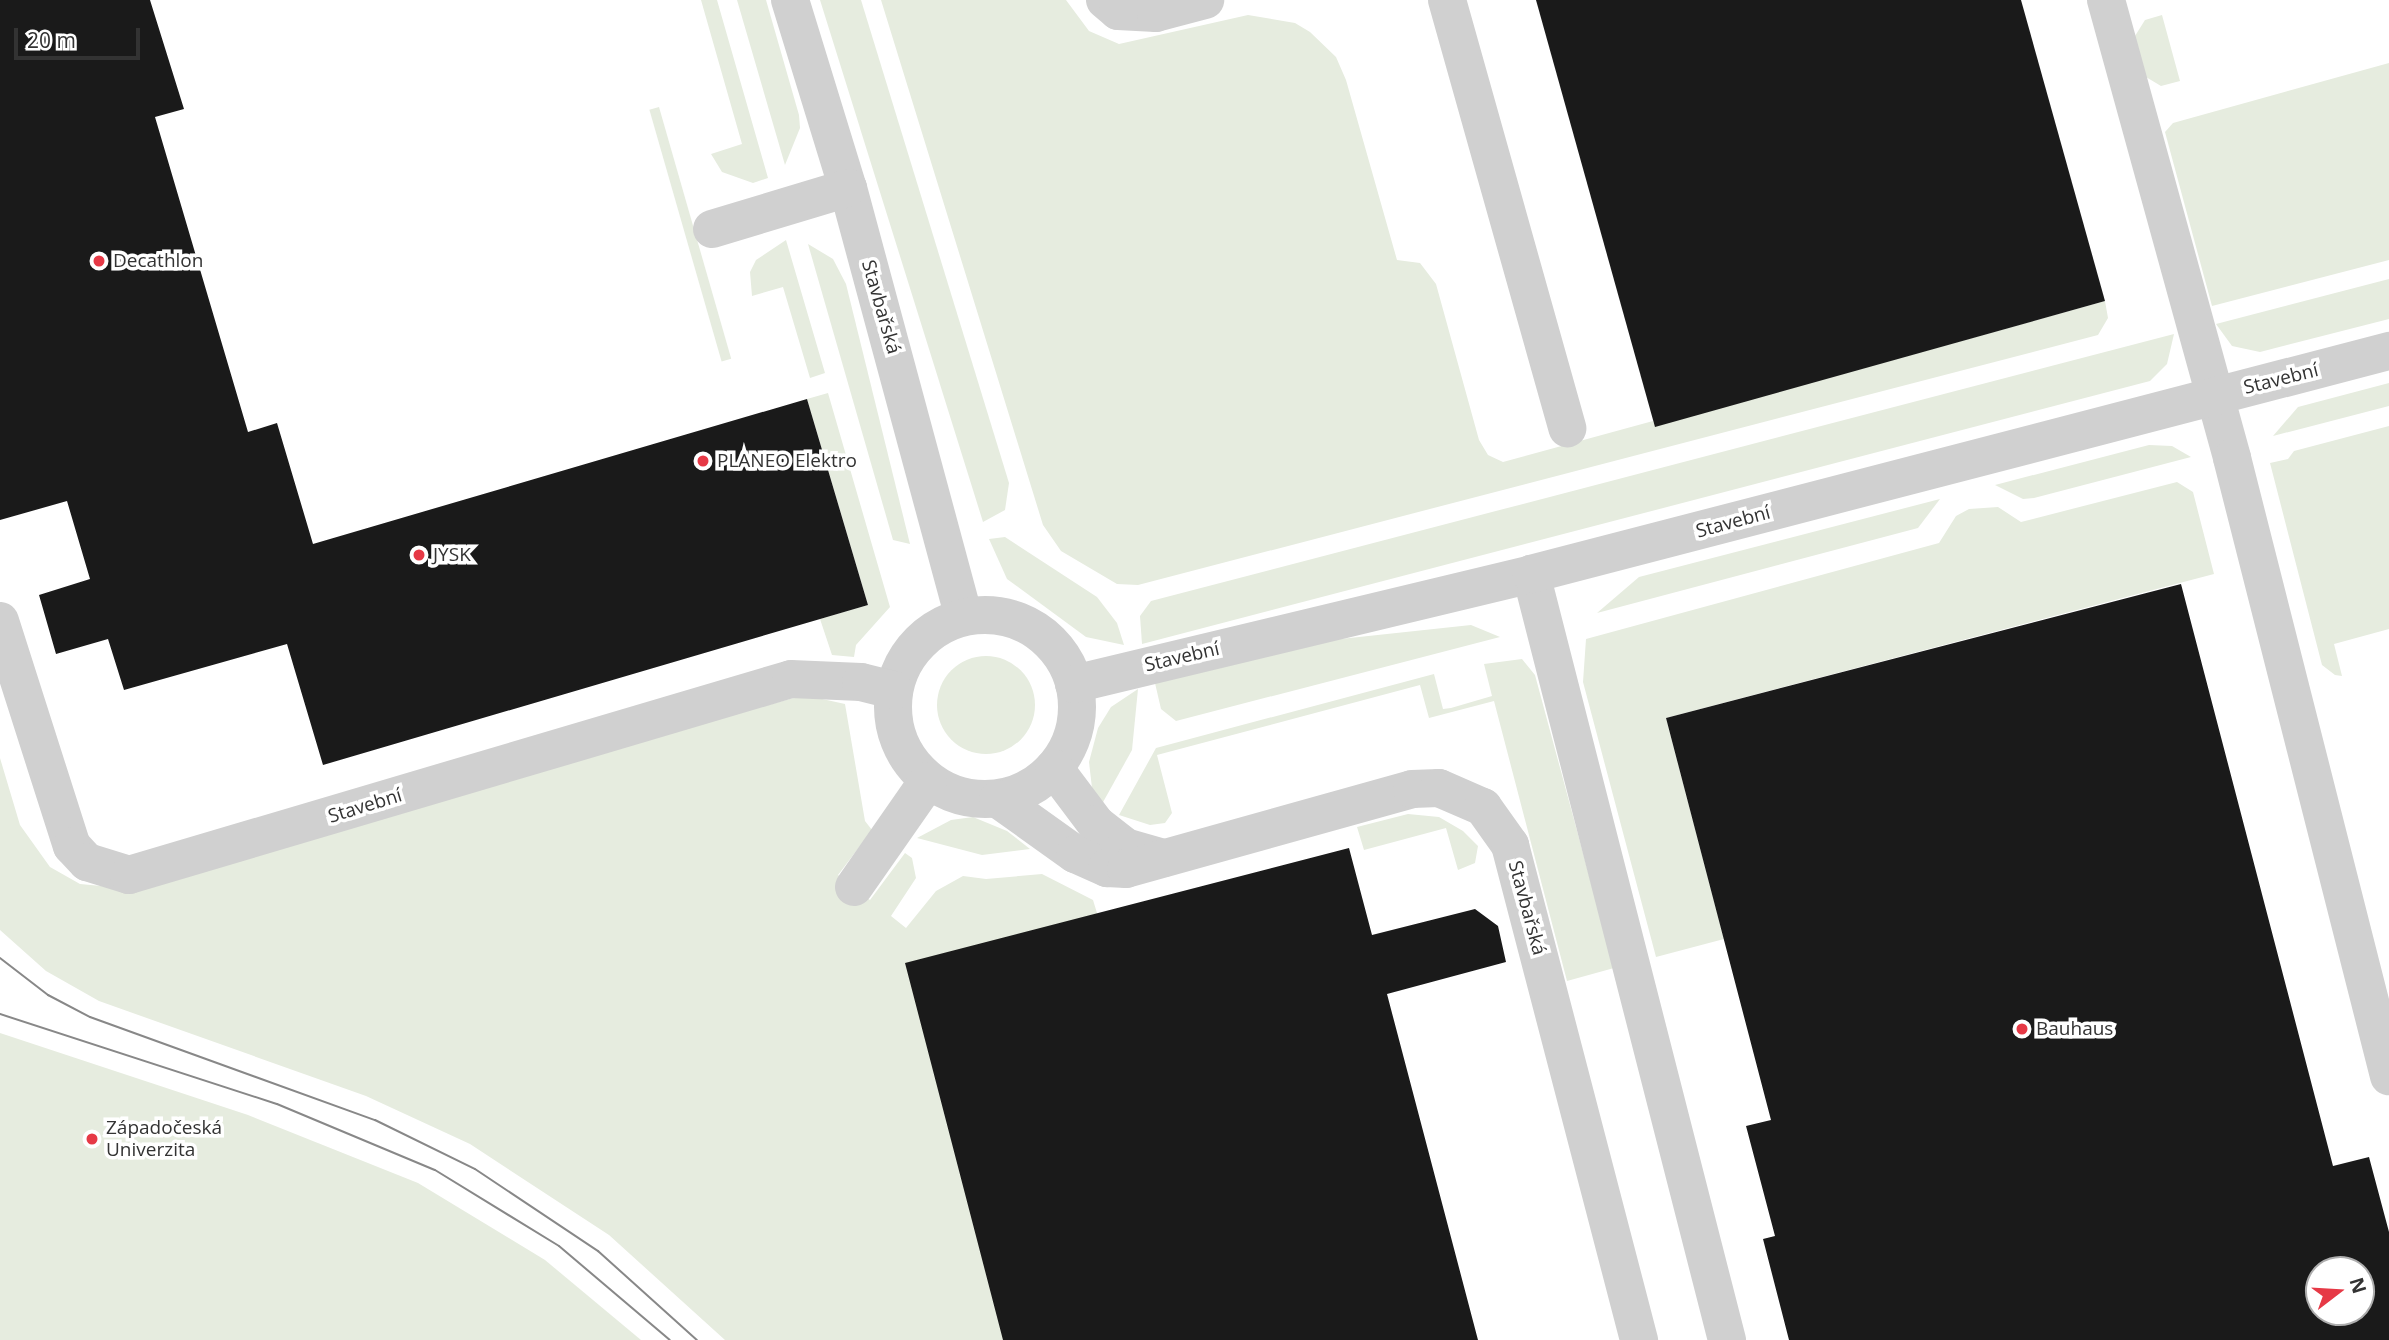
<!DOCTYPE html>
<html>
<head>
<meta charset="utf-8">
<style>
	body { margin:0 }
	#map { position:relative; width:2389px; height:1340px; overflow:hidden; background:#fff; font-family:"Open Sans",sans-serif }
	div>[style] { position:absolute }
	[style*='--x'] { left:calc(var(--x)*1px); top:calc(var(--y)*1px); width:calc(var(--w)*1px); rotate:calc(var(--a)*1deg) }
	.green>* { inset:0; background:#e6ecdf; transform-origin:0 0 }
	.round { border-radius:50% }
	.building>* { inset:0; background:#1a1a1a }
	.minor>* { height:38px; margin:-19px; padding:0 19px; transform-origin:19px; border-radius:19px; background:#d0d0d0 }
	.minor>.ring { margin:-19px; padding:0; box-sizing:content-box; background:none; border:38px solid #d0d0d0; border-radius:50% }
	.tram>* { height:2px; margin:-1px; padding:0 1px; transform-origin:1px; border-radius:1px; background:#888 }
	.dots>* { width:19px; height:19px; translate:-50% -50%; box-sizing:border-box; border:4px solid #fff; border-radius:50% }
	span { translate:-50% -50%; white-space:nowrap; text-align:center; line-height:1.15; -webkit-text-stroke:7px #fff; paint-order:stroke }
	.poi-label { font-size:19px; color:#333 }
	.left { translate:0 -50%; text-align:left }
	.street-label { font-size:19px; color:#333 }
	.north { position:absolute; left:2305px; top:1256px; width:70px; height:70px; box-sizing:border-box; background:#fff; border:2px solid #adadad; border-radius:50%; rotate:73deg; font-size:19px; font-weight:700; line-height:28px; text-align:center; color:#333 }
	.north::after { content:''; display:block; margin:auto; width:24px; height:32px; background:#e63946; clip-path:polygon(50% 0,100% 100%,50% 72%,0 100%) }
	.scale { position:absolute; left:14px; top:28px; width:126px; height:32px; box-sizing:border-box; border:4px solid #333; border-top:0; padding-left:9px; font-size:21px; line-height:24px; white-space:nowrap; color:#333; -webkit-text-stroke:5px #fff; paint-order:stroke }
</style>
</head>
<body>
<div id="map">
	<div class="green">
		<i style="clip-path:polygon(701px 0,717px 0,768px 178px,753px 183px,722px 172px,711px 154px,742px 144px)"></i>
		<i style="clip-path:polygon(737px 0,766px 0,799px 115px,800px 128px,785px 165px)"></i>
		<i style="clip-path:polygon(820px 0,861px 0,1009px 483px,1005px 510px,983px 522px)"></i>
		<i style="clip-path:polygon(881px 0,1066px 0,1089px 31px,1119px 44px,1248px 15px,1295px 23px,1310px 32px,1336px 57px,1346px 80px,1397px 260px,1420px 263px,1436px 284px,1479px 440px,1488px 455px,1503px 462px,1653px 421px,1655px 426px,2105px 301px,2108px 318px,2098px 335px,1138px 585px,1117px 584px,1061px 551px,1043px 525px)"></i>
		<i style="clip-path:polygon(2162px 15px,2180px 81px,2161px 86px,2146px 77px,2135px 36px,2145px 20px)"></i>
		<i style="clip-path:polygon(2389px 63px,2389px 260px,2212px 306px,2165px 132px,2173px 123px)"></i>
		<i style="left:659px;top:107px;width:262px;height:10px;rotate:74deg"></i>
		<i style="clip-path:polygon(786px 240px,825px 373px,810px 378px,783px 287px,752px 296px,750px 272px,756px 260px)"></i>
		<i style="clip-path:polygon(808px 244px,833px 259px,846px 284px,910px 544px,893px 540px)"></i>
		<i style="clip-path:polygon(2389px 279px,2389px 319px,2260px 352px,2232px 346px,2216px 324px)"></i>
		<i style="clip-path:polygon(2174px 334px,2167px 364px,2150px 381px,1142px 644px,1140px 616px,1151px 601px)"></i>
		<i style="clip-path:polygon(2389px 383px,2389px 406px,2273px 436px,2298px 407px)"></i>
		<i style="clip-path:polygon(828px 393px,890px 607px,856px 645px,854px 657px,832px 655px,820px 619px,868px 605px,807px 399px)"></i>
		<i style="clip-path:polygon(2389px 426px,2389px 629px,2334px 644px,2342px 676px,2335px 675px,2322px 665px,2270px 463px,2288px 459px,2294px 451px)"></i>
		<i style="clip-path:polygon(2149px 445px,2172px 446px,2191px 457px,2034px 498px,2023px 499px,1995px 485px)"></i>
		<i style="clip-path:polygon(2177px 482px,2193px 492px,2214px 574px,1666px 718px,1724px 939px,1656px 957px,1583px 682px,1586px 639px,1939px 543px,1956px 516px,1969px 509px,1998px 507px,2021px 522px)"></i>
		<i style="clip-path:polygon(1940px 499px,1918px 528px,1597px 613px,1639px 577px)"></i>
		<i style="clip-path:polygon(1005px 537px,1097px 597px,1117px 623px,1124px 645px,1086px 637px,1007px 579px,989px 539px)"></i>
		<i style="clip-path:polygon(1471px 625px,1500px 637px,1176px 721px,1161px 709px,1155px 683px,1331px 640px)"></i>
		<i class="round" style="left:937px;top:656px;width:98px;height:98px"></i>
		<i style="clip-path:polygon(1522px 659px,1535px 675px,1614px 968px,1567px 981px,1494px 701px,1429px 718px,1420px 685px,1157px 755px,1172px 813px,1165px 823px,1150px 825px,1119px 815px,1156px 748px,1434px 674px,1443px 709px,1451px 708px,1492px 696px,1484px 664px)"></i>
		<i style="clip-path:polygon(1138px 689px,1132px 750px,1102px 804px,1092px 788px,1089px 762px,1098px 728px,1111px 707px)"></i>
		<i style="clip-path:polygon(804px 695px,845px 704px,865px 821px,872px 830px,838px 875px,870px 900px,905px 853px,912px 858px,916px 878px,891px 916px,906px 928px,936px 891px,963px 876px,986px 879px,1042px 874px,1093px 900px,1097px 913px,1003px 1340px,725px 1340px,609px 1235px,470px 1144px,366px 1096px,99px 1001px,46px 971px,0 930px,0 758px,20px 825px,50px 867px,80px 884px,112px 887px)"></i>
		<i style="clip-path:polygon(1408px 814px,1439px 817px,1463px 831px,1478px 846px,1475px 863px,1458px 870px,1446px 828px,1364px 850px,1357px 827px)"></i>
		<i style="clip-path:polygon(973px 817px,1007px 831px,1030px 849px,982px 855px,917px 838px,951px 820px)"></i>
		<i style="clip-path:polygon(0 1033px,248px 1115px,418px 1183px,545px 1260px,641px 1340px,0 1340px)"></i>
	</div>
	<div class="building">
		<i style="clip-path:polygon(0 0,150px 0,184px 109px,155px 117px,248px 432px,277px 423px,313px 544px,807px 399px,868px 605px,323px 765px,287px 644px,124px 690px,108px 639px,56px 654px,39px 595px,90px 579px,67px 501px,0 520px)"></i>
		<i style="clip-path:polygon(1536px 0,2021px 0,2105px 301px,1655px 427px)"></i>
		<i style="clip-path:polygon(evenodd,2181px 584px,2333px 1166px,2369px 1157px,2389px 1232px,2389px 1340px,1789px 1340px,1763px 1239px,1775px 1236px,1746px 1126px,1771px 1120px,1666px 718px,2181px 584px,2319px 1270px,2361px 1270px,2361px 1312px,2319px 1312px,2319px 1270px)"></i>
		<i style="clip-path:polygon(1349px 848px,1372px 935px,1475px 909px,1498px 926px,1506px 962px,1387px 994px,1478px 1340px,1003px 1340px,905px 963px)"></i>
	</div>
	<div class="minor">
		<i style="--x:790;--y:0;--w:197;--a:72.9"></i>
		<i style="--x:848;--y:188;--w:444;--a:74.9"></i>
		<i style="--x:1105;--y:0;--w:17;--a:40"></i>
		<i style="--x:1118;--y:11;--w:38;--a:3"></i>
		<i style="--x:1156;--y:13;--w:51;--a:-14.9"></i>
		<i style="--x:1447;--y:0;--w:445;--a:74.3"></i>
		<i style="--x:2106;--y:0;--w:475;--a:74.6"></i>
		<i style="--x:2232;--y:458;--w:638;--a:75.75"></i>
		<i style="--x:712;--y:229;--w:142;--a:-16.8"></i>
		<i style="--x:1531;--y:574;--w:791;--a:75.65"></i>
		<i class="ring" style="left:893px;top:615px;width:146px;height:146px"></i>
		<i style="--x:0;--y:621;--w:236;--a:72.3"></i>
		<i style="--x:72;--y:846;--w:22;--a:47"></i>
		<i style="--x:87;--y:862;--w:44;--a:17.2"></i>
		<i style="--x:129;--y:875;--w:690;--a:-16.49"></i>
		<i style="--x:791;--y:679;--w:70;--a:2.5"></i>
		<i style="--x:861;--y:682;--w:34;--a:14"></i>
		<i style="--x:1074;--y:684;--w:470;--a:-13.5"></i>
		<i style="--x:1531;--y:574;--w:887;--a:-14.57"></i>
		<i style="--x:1054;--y:768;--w:70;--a:53.1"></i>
		<i style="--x:1096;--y:824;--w:37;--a:38"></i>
		<i style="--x:1125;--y:847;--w:40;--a:16"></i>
		<i style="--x:998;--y:799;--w:95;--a:35.5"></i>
		<i style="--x:1075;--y:854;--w:35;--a:24"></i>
		<i style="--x:1107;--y:868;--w:19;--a:3"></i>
		<i style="--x:1126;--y:869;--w:297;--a:-15.6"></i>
		<i style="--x:1412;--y:789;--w:27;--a:-2"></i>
		<i style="--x:1439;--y:788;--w:48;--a:23.4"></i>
		<i style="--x:1483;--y:807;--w:47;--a:54.6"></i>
		<i style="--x:1510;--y:845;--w:512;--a:75.39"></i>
		<i style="--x:854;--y:887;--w:129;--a:-55.1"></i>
	</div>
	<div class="tram">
		<i style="--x:0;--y:958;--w:61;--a:37.6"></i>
		<i style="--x:48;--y:995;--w:47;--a:27.6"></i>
		<i style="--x:90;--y:1017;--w:303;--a:19.9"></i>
		<i style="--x:375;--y:1120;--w:111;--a:26.1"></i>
		<i style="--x:475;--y:1169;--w:148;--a:33.7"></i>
		<i style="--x:598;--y:1251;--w:133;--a:42"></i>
		<i style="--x:0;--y:1014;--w:291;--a:18"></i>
		<i style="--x:277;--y:1104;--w:171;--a:22.7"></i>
		<i style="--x:435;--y:1170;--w:145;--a:31.5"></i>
		<i style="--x:559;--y:1246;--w:145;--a:40.3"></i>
	</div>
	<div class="dots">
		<i style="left:99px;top:261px;background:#e63946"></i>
		<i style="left:703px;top:461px;background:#e63946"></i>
		<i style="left:419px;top:555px;background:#e63946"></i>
		<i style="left:2022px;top:1029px;background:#e63946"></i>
		<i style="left:92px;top:1139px;background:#e63946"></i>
	</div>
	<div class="poi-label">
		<span class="left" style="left:113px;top:261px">Decathlon</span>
		<span class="left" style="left:717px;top:461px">PLANEO Elektro</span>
		<span class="left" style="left:433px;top:555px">JYSK</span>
		<span class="left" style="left:2036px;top:1029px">Bauhaus</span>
		<span class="left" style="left:106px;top:1139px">Západočeská<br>Univerzita</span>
	</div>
	<div class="street-label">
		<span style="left:881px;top:307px;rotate:74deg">Stavbařská</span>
		<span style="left:2281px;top:379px;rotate:-14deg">Stavební</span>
		<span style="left:1733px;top:522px;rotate:-15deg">Stavební</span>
		<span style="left:1182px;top:657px;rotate:-13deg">Stavební</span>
		<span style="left:365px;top:806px;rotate:-17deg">Stavební</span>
		<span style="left:1527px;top:908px;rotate:75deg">Stavbařská</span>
	</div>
	<div class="north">N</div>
	<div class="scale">20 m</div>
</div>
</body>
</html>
